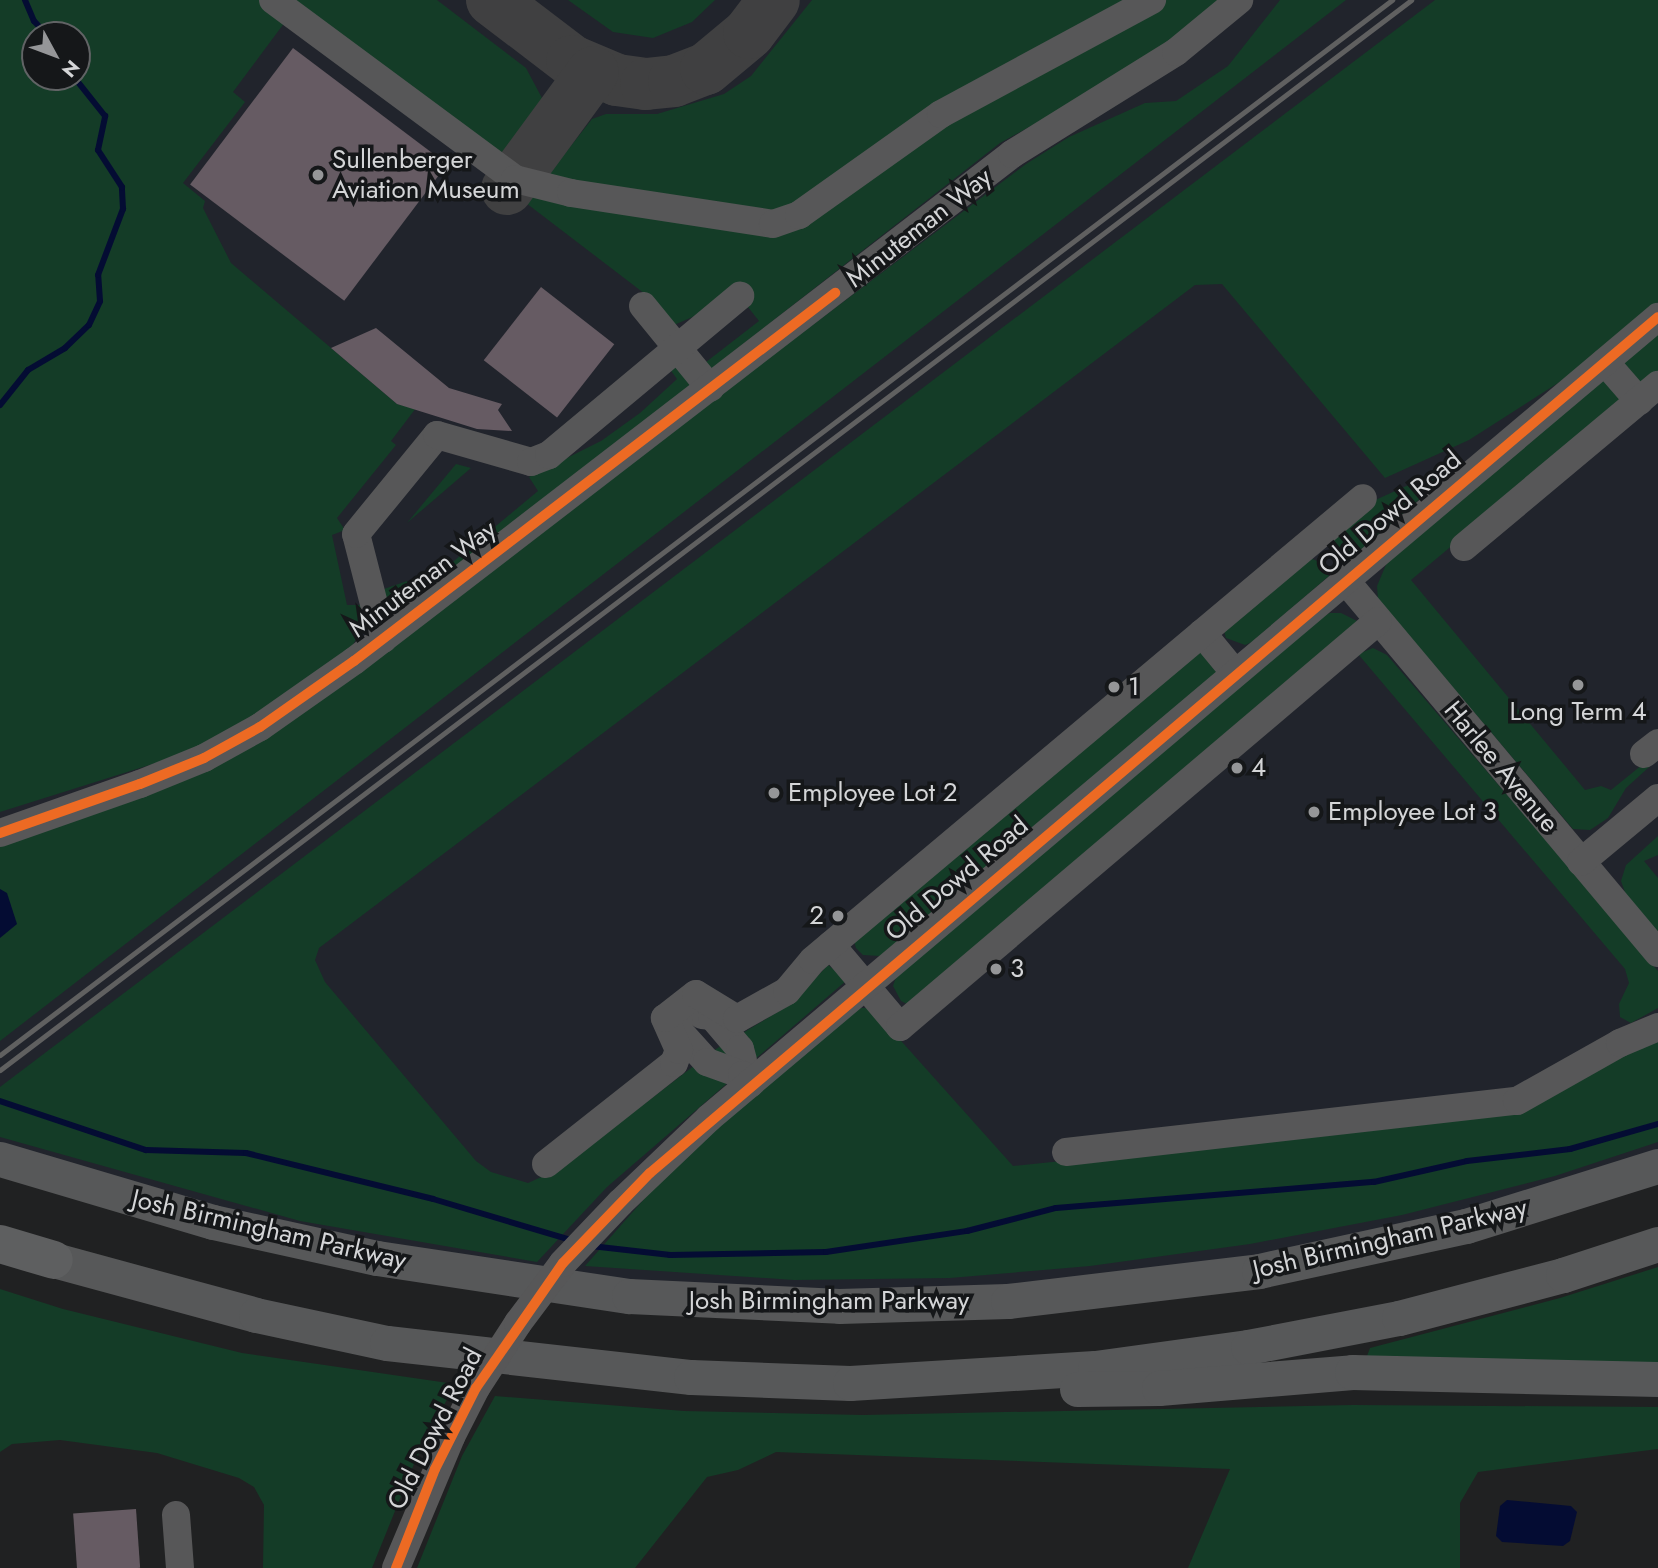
<!DOCTYPE html>
<html>
<head>
<meta charset="utf-8">
<style>
	body { margin:0 }
	#map { position:relative; width:1658px; height:1568px; overflow:hidden; background:#202122; font-family:Jost,sans-serif }
	div>[style] { position:absolute }
	[style*='--x'] { left:calc(var(--x)*1px); top:calc(var(--y)*1px); width:calc(var(--w)*1px); rotate:calc(var(--a)*1deg) }
	.built>* { inset:0; background:#21242c }
	.green>* { inset:0; background:#143c27 }
	.water>* { inset:0; background:#040c33 }
	.stream>* { height:6px; margin:-3px; padding:0 3px; transform-origin:3px; border-radius:3px; background:#040c33 }
	.taxiway>* { height:52px; margin:-26px; padding:0 26px; transform-origin:26px; border-radius:26px; background:#404041 }
	.building>* { inset:0; background:#665b63; transform-origin:0 0 }
	.minor>* { height:28px; margin:-14px; padding:0 14px; transform-origin:14px; border-radius:14px; background:#575758 }
	.major>* { height:35px; margin:-17.5px; padding:0 17.5px; transform-origin:17.5px; border-radius:17.5px; background:#575859 }
	.highway>* { height:38px; margin:-19px; padding:0 19px; transform-origin:19px; border-radius:19px; background:#5e5f60 }
	.rail>* { height:5px; margin:-2.5px; padding:0 2.5px; transform-origin:2.5px; border-radius:2.5px; background:#606060 }
	.minor-bridge>* { height:28px; margin:-14px; padding:0 14px; transform-origin:14px; border-radius:14px; background:#575758 }
	.cycleway>* { height:10px; margin:-5px; padding:0 5px; transform-origin:5px; border-radius:5px; background:#ed6a23 }
	.dots>* { width:19px; height:19px; translate:-50% -50%; box-sizing:border-box; border:4px solid #151719; border-radius:50% }
	span { translate:-50% -50%; white-space:nowrap; text-align:center; line-height:1.15; -webkit-text-stroke:7px #151719; paint-order:stroke }
	.poi-label { font-size:26px; color:#d4d5d7 }
	.left { translate:0 -50%; text-align:left }
	.right { translate:-100% -50%; text-align:right }
	.street-label { font-size:26px; color:#d4d5d7 }
	.north { position:absolute; left:21px; top:21px; width:70px; height:70px; box-sizing:border-box; background:#151719; border:2px solid #616365; border-radius:50%; rotate:131deg; font-size:19px; font-weight:700; line-height:28px; text-align:center; color:#d4d5d7 }
	.north::after { content:''; display:block; margin:auto; width:24px; height:32px; background:#959698; clip-path:polygon(50% 0,100% 100%,50% 72%,0 100%) }
</style>
</head>
<body>
<div id="map">
	<div class="built">
		<i style="clip-path:polygon(evenodd,0 0,1658px 0,1658px 1166px,1176px 1284px,629px 1296px,0 1159px,0 0,35px 35px,77px 35px,77px 77px,35px 77px,35px 35px)"></i>
	</div>
	<div class="green">
		<i style="clip-path:polygon(evenodd,0 0,437px 0,526px 68px,542px 98px,537px 114px,490px 176px,285px 22px,233px 92px,245px 102px,183px 183px,205px 201px,203px 208px,231px 263px,397px 404px,416px 408px,391px 441px,396px 445px,337px 518px,345px 530px,332px 535px,347px 605px,363px 605px,365px 612px,361px 630px,350px 650px,254px 720px,194px 751px,0 812px,0 0,35px 35px,77px 35px,77px 77px,35px 77px,35px 35px)"></i>
		<i style="clip-path:polygon(568px 0,715px 0,692px 22px,653px 38px,613px 32px)"></i>
		<i style="clip-path:polygon(812px 0,1223px 0,1178px 45px,1000px 143px,402px 611px,384px 598px,384px 589px,407px 581px,418px 591px,538px 491px,529px 477px,601px 441px,640px 413px,677px 379px,669px 368px,673px 364px,688px 376px,759px 321px,732px 287px,697px 315px,674px 325px,649px 297px,526px 203px,592px 119px,606px 114px,657px 114px,724px 94px,751px 76px)"></i>
		<i style="clip-path:polygon(1280px 0,1346px 0,0 1041px,0 845px,268px 736px,1026px 164px,1069px 137px,1145px 103px,1176px 101px,1228px 66px)"></i>
		<i style="clip-path:polygon(1435px 0,1658px 0,1658px 302px,1572px 374px,1469px 440px,1385px 478px,1222px 284px,1195px 285px,319px 948px,315px 960px,325px 982px,476px 1161px,491px 1172px,528px 1183px,559px 1169px,716px 1049px,791px 1004px,828px 965px,847px 980px,607px 1187px,537px 1262px,300px 1221px,0 1137px,0 1087px)"></i>
		<i style="clip-path:polygon(1658px 330px,1658px 373px,1411px 580px,1585px 790px,1601px 786px,1611px 790px,1658px 752px,1658px 759px,1626px 788px,1608px 818px,1590px 830px,1573px 829px,1378px 599px,1377px 586px,1388px 560px)"></i>
		<i style="clip-path:polygon(1459px 462px,1463px 462px,1359px 551px,1342px 554px,1329px 544px,1371px 502px)"></i>
		<i style="clip-path:polygon(456px 464px,471px 468px,407px 523px)"></i>
		<i style="clip-path:polygon(1310px 558px,1327px 565px,1329px 576px,1252px 642px,1245px 645px,1226px 638px,1224px 631px)"></i>
		<i style="clip-path:polygon(1330px 613px,1341px 613px,1359px 622px,907px 1004px,901px 1001px,893px 986px,896px 977px,1318px 618px)"></i>
		<i style="clip-path:polygon(1198px 648px,1217px 673px,880px 956px,863px 955px,856px 948px,854px 941px)"></i>
		<i style="clip-path:polygon(1373px 648px,1387px 655px,1658px 971px,1658px 1008px,1631px 1023px,1620px 1017px,1619px 1004px,1629px 983px,1625px 969px,1358px 654px)"></i>
		<i style="clip-path:polygon(1658px 836px,1658px 855px,1644px 861px,1658px 878px,1658px 933px,1626px 895px,1621px 881px,1626px 865px)"></i>
		<i style="clip-path:polygon(857px 1008px,869px 1008px,886px 1024px,1013px 1166px,1506px 1115px,1658px 1034px,1658px 1142px,1555px 1176px,1402px 1215px,1250px 1244px,1090px 1266px,950px 1278px,794px 1280px,585px 1266px,676px 1163px)"></i>
		<i style="clip-path:polygon(1658px 1267px,1658px 1369px,1367px 1356px,1370px 1348px,1560px 1298px)"></i>
		<i style="clip-path:polygon(0 1289px,63px 1309px,242px 1353px,455px 1384px,416px 1459px,372px 1568px,263px 1568px,264px 1505px,254px 1487px,239px 1478px,157px 1453px,60px 1440px,12px 1444px,0 1452px)"></i>
		<i style="clip-path:polygon(495px 1396px,684px 1411px,863px 1415px,1353px 1405px,1658px 1407px,1658px 1449px,1478px 1472px,1460px 1503px,1460px 1568px,1188px 1568px,1230px 1469px,776px 1452px,738px 1470px,707px 1477px,635px 1568px,417px 1568px,462px 1456px)"></i>
	</div>
	<div class="water">
		<i style="clip-path:polygon(0 889px,7px 893px,17px 924px,0 938px)"></i>
		<i style="clip-path:polygon(1507px 1500px,1571px 1506px,1577px 1512px,1570px 1541px,1563px 1546px,1502px 1542px,1496px 1536px,1500px 1506px)"></i>
	</div>
	<div class="stream">
		<i style="--x:25;--y:0;--w:23;--a:67"></i>
		<i style="--x:34;--y:21;--w:19;--a:47"></i>
		<i style="--x:0;--y:405;--w:45;--a:-51.3"></i>
		<i style="--x:28;--y:370;--w:43;--a:-30.7"></i>
		<i style="--x:65;--y:348;--w:33;--a:-44"></i>
		<i style="--x:89;--y:325;--w:26;--a:-65"></i>
		<i style="--x:100;--y:301;--w:26;--a:-94"></i>
		<i style="--x:98;--y:275;--w:71;--a:-69.3"></i>
		<i style="--x:123;--y:209;--w:22;--a:-93"></i>
		<i style="--x:122;--y:187;--w:44;--a:-123"></i>
		<i style="--x:98;--y:150;--w:35;--a:-78"></i>
		<i style="--x:105;--y:116;--w:50;--a:-128.5"></i>
		<i style="--x:0;--y:1101;--w:154;--a:18.6"></i>
		<i style="--x:146;--y:1150;--w:100;--a:1.7"></i>
		<i style="--x:246;--y:1153;--w:193;--a:13.8"></i>
		<i style="--x:433;--y:1199;--w:147;--a:16.6"></i>
		<i style="--x:591;--y:1246;--w:80;--a:6.5"></i>
		<i style="--x:670;--y:1255;--w:156;--a:-1.1"></i>
		<i style="--x:826;--y:1252;--w:143;--a:-8.5"></i>
		<i style="--x:967;--y:1231;--w:92;--a:-14.5"></i>
		<i style="--x:1056;--y:1208;--w:319;--a:-4.7"></i>
		<i style="--x:1374;--y:1182;--w:95;--a:-12.7"></i>
		<i style="--x:1467;--y:1161;--w:104;--a:-6.6"></i>
		<i style="--x:1570;--y:1149;--w:91;--a:-15.9"></i>
	</div>
	<div class="taxiway">
		<i style="--x:492;--y:0;--w:101;--a:37.3"></i>
		<i style="--x:572;--y:61;--w:49;--a:22.9"></i>
		<i style="--x:617;--y:80;--w:29;--a:8"></i>
		<i style="--x:646;--y:84;--w:28;--a:-6"></i>
		<i style="--x:674;--y:81;--w:34;--a:-21"></i>
		<i style="--x:706;--y:69;--w:56;--a:-39.9"></i>
		<i style="--x:749;--y:33;--w:41;--a:-52.9"></i>
		<i style="--x:507;--y:189;--w:145;--a:-53.7"></i>
	</div>
	<div class="building">
		<i style="left:293px;top:48px;width:193px;height:171px;rotate:37deg"></i>
		<i style="left:541px;top:287px;width:93px;height:93px;rotate:38deg"></i>
		<i style="clip-path:polygon(376px 328px,449px 388px,502px 404px,498px 410px,512px 431px,477px 429px,397px 404px,331px 348px)"></i>
		<i style="left:136px;top:1509px;width:59px;height:63px;rotate:86deg"></i>
	</div>
	<div class="minor">
		<i style="--x:273;--y:0;--w:301;--a:36.5"></i>
		<i style="--x:515;--y:179;--w:58;--a:14"></i>
		<i style="--x:571;--y:193;--w:204;--a:8.7"></i>
		<i style="--x:773;--y:224;--w:28;--a:-19"></i>
		<i style="--x:799;--y:215;--w:174;--a:-35.4"></i>
		<i style="--x:941;--y:114;--w:240;--a:-28.4"></i>
		<i style="--x:643;--y:306;--w:106;--a:50.7"></i>
		<i style="--x:1605;--y:362;--w:52;--a:48.9"></i>
		<i style="--x:1464;--y:547;--w:253;--a:-39.9"></i>
		<i style="--x:1345;--y:580;--w:487;--a:50"></i>
		<i style="--x:1202;--y:633;--w:52;--a:50.5"></i>
		<i style="--x:383;--y:639;--w:108;--a:-104.4"></i>
		<i style="--x:356;--y:534;--w:128;--a:-50.7"></i>
		<i style="--x:437;--y:435;--w:98;--a:16"></i>
		<i style="--x:531;--y:462;--w:19;--a:-21"></i>
		<i style="--x:549;--y:455;--w:249;--a:-39.8"></i>
		<i style="--x:1644;--y:754;--w:18;--a:-38"></i>
		<i style="--x:0;--y:833;--w:148;--a:-19.3"></i>
		<i style="--x:140;--y:784;--w:69;--a:-22.1"></i>
		<i style="--x:204;--y:758;--w:64;--a:-29"></i>
		<i style="--x:260;--y:727;--w:115;--a:-35.1"></i>
		<i style="--x:354;--y:661;--w:831;--a:-37.61"></i>
		<i style="--x:1012;--y:154;--w:193;--a:-31.9"></i>
		<i style="--x:1176;--y:52;--w:82;--a:-39.5"></i>
		<i style="--x:1581;--y:862;--w:100;--a:-39.7"></i>
		<i style="--x:831;--y:945;--w:107;--a:49.9"></i>
		<i style="--x:900;--y:1027;--w:627;--a:-40.34"></i>
		<i style="--x:702;--y:1015;--w:10;--a:6"></i>
		<i style="--x:712;--y:1016;--w:43;--a:49.7"></i>
		<i style="--x:740;--y:1049;--w:11;--a:75"></i>
		<i style="--x:679;--y:1022;--w:8;--a:97"></i>
		<i style="--x:678;--y:1030;--w:43;--a:47.8"></i>
		<i style="--x:707;--y:1062;--w:37;--a:20"></i>
		<i style="--x:742;--y:1075;--w:12;--a:48"></i>
		<i style="--x:1066;--y:1152;--w:454;--a:-6.5"></i>
		<i style="--x:1517;--y:1101;--w:118;--a:-29.4"></i>
		<i style="--x:1620;--y:1043;--w:41;--a:-22.8"></i>
		<i style="--x:546;--y:1164;--w:163;--a:-38.3"></i>
		<i style="--x:674;--y:1063;--w:14;--a:-69"></i>
		<i style="--x:679;--y:1050;--w:35;--a:-114"></i>
		<i style="--x:665;--y:1018;--w:39;--a:-38"></i>
		<i style="--x:696;--y:994;--w:48;--a:31.4"></i>
		<i style="--x:737;--y:1019;--w:57;--a:-29.2"></i>
		<i style="--x:787;--y:991;--w:40;--a:-50"></i>
		<i style="--x:813;--y:960;--w:718;--a:-40.03"></i>
		<i style="--x:620;--y:1203;--w:123;--a:-43.7"></i>
		<i style="--x:709;--y:1118;--w:1242;--a:-40.17"></i>
		<i style="--x:176;--y:1515;--w:53;--a:85.7"></i>
		<i style="--x:396;--y:1568;--w:142;--a:-67.2"></i>
	</div>
	<div class="major">
		<i style="--x:0;--y:1159;--w:222;--a:16.5"></i>
		<i style="--x:213;--y:1222;--w:168;--a:12.4"></i>
		<i style="--x:377;--y:1258;--w:255;--a:8.6"></i>
		<i style="--x:629;--y:1296;--w:210;--a:2.7"></i>
		<i style="--x:839;--y:1306;--w:169;--a:-1.7"></i>
		<i style="--x:1008;--y:1301;--w:253;--a:-6.8"></i>
		<i style="--x:1259;--y:1271;--w:212;--a:-12.3"></i>
		<i style="--x:1466;--y:1226;--w:201;--a:-17.4"></i>
		<i style="--x:54;--y:1260;--w:209;--a:15.2"></i>
		<i style="--x:256;--y:1315;--w:134;--a:12.1"></i>
		<i style="--x:387;--y:1343;--w:306;--a:6.4"></i>
		<i style="--x:691;--y:1377;--w:159;--a:2.2"></i>
		<i style="--x:850;--y:1383;--w:245;--a:-3.5"></i>
		<i style="--x:1095;--y:1368;--w:154;--a:-7.8"></i>
		<i style="--x:1248;--y:1347;--w:154;--a:-10.9"></i>
		<i style="--x:1399;--y:1318;--w:170;--a:-14.7"></i>
		<i style="--x:1563;--y:1275;--w:100;--a:-18.1"></i>
		<i style="--x:1077;--y:1389;--w:82;--a:-0.7"></i>
		<i style="--x:1159;--y:1388;--w:194;--a:-4.7"></i>
		<i style="--x:1352;--y:1372;--w:306;--a:1.3"></i>
	</div>
	<div class="highway">
		<i style="--x:0;--y:1244;--w:56;--a:16.5"></i>
	</div>
	<div class="rail">
		<i style="--x:0;--y:1055;--w:1747;--a:-37.16"></i>
		<i style="--x:0;--y:1070;--w:1771;--a:-37.17"></i>
	</div>
	<div class="minor-bridge">
		<i style="--x:451;--y:1437;--w:55;--a:-63"></i>
		<i style="--x:476;--y:1388;--w:77;--a:-57.1"></i>
		<i style="--x:518;--y:1323;--w:75;--a:-53.1"></i>
		<i style="--x:563;--y:1263;--w:83;--a:-46.5"></i>
	</div>
	<div class="cycleway">
		<i style="--x:0;--y:833;--w:148;--a:-19.3"></i>
		<i style="--x:140;--y:784;--w:69;--a:-22.1"></i>
		<i style="--x:204;--y:758;--w:64;--a:-29"></i>
		<i style="--x:260;--y:727;--w:115;--a:-35.1"></i>
		<i style="--x:354;--y:661;--w:606;--a:-37.42"></i>
		<i style="--x:396;--y:1568;--w:106;--a:-68.5"></i>
		<i style="--x:435;--y:1469;--w:91;--a:-63.2"></i>
		<i style="--x:476;--y:1388;--w:152;--a:-55.2"></i>
		<i style="--x:563;--y:1263;--w:125;--a:-46"></i>
		<i style="--x:650;--y:1173;--w:1322;--a:-40.34"></i>
	</div>
	<div class="dots">
		<i style="left:318px;top:175px;background:#959698"></i>
		<i style="left:1578px;top:685px;background:#959698"></i>
		<i style="left:1114px;top:687px;background:#959698"></i>
		<i style="left:1237px;top:768px;background:#959698"></i>
		<i style="left:774px;top:793px;background:#959698"></i>
		<i style="left:1314px;top:812px;background:#959698"></i>
		<i style="left:838px;top:916px;background:#959698"></i>
		<i style="left:996px;top:969px;background:#959698"></i>
	</div>
	<div class="poi-label">
		<span class="left" style="left:332px;top:175px">Sullenberger<br>Aviation Museum</span>
		<span class="left" style="left:1128px;top:687px">1</span>
		<span style="left:1578px;top:712px">Long Term 4</span>
		<span class="left" style="left:1251px;top:768px">4</span>
		<span class="left" style="left:788px;top:793px">Employee Lot 2</span>
		<span class="left" style="left:1328px;top:812px">Employee Lot 3</span>
		<span class="right" style="left:824px;top:916px">2</span>
		<span class="left" style="left:1010px;top:969px">3</span>
	</div>
	<div class="street-label">
		<span style="left:919px;top:228px;rotate:-38deg">Minuteman Way</span>
		<span style="left:1390px;top:513px;rotate:-40deg">Old Dowd Road</span>
		<span style="left:423px;top:579px;rotate:-37deg">Minuteman Way</span>
		<span style="left:1501px;top:767px;rotate:50deg">Harlee Avenue</span>
		<span style="left:957px;top:879px;rotate:-40deg">Old Dowd Road</span>
		<span style="left:269px;top:1230px;rotate:13deg">Josh Birmingham Parkway</span>
		<span style="left:1390px;top:1239px;rotate:-13deg">Josh Birmingham Parkway</span>
		<span style="left:829px;top:1301px">Josh Birmingham Parkway</span>
		<span style="left:435px;top:1429px;rotate:-63deg">Old Dowd Road</span>
	</div>
	<div class="north">N</div>
</div>
</body>
</html>
